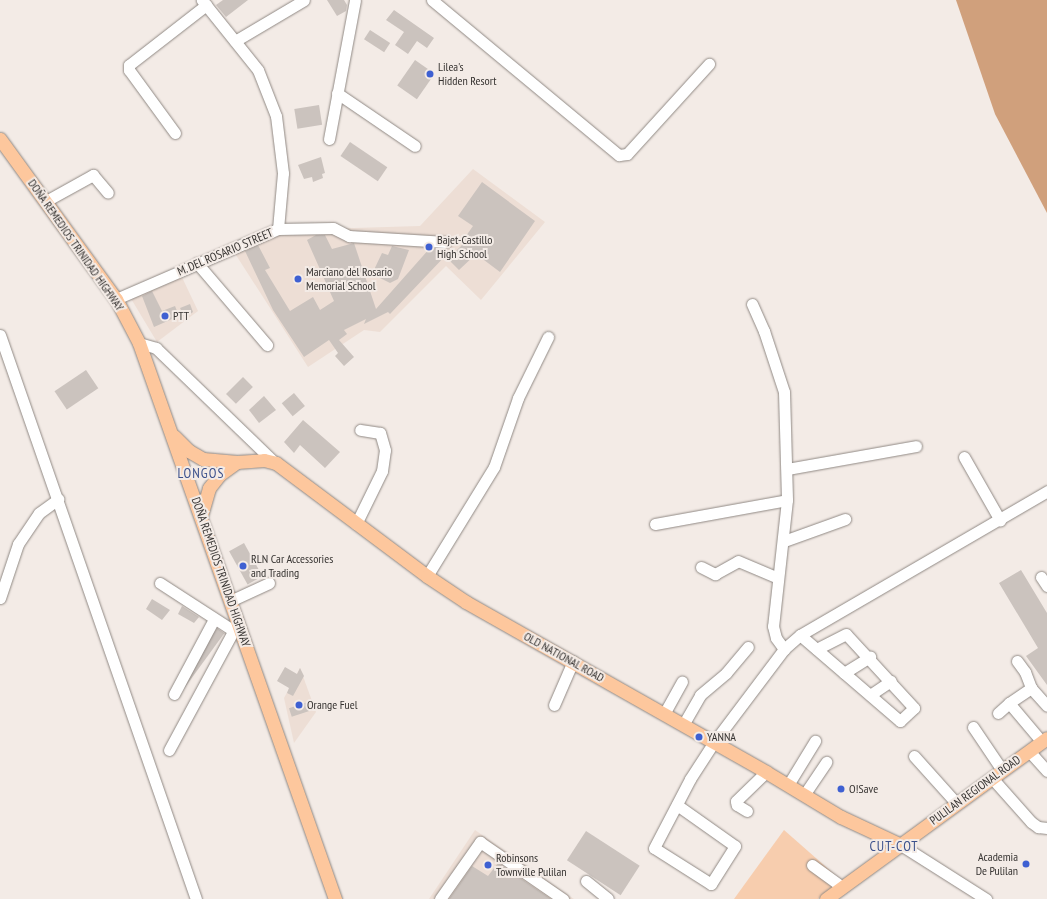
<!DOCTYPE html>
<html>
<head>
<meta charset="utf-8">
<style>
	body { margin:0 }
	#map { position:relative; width:1047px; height:899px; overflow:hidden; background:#f3ebe6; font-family:"PT Sans Narrow",sans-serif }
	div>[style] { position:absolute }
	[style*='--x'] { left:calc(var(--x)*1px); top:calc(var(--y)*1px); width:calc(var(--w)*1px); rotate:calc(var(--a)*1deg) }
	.built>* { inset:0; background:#edded5 }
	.green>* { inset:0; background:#f7cdae }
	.water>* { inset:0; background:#d0a07c }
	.building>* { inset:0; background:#cbc3be; transform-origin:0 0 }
	.roads { filter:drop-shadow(0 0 1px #908984) drop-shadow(0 0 1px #908984) }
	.minor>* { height:11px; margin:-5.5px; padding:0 5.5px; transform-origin:5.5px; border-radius:5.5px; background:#fff }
	.major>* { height:13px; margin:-6.5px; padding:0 6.5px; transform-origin:6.5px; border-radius:6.5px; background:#fdc79d }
	.dots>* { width:11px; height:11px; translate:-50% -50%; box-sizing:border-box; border:2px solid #f3ebe6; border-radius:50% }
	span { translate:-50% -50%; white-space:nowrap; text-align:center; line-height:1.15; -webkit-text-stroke:4px #f3ebe6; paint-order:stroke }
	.poi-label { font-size:12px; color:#363331 }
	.left { translate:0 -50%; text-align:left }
	.right { translate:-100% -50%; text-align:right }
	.street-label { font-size:12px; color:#363331 }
	.quarter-label { font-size:14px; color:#3c518c; letter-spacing:1px }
</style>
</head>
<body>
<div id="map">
	<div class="built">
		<i style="clip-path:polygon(473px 169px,545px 222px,481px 300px,446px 266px,380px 332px,364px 330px,308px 367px,234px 252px,287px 230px,420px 226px)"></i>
		<i style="clip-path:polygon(180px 273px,198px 311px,157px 342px,130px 297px)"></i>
		<i style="clip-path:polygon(300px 668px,316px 712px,294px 743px,284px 698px)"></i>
		<i style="clip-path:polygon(475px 830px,574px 899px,429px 899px)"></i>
	</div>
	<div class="green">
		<i style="clip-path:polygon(784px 830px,842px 881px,818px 899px,734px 899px)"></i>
	</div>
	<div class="water">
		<i style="clip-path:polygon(956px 0,1047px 0,1047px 213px,995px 114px)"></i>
	</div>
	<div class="building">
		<i style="clip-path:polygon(223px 0,248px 0,226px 17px,216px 5px)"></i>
		<i style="clip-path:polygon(327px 0,344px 0,347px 5px,346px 11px,337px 16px)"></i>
		<i style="clip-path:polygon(394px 10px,434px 38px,427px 48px,417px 41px,408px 54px,395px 45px,404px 32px,386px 20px)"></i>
		<i style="left:370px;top:30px;width:24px;height:11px;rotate:33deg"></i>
		<i style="left:415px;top:60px;width:24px;height:31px;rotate:35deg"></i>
		<i style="left:319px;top:105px;width:20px;height:25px;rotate:81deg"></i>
		<i style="left:350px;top:142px;width:45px;height:17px;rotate:34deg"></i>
		<i style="clip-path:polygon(321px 157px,325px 173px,322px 174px,323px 178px,313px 182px,312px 177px,304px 179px,298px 165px)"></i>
		<i style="clip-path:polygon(482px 182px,535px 221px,500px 272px,476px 254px,459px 270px,448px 259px,463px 244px,461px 243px,473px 226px,458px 216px)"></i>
		<i style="clip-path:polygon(316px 235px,325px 235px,332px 249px,354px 243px,376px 309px,430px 248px,440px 249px,447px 254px,390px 314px,388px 312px,364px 324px,366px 319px,344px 330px,347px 334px,339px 340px,354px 357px,344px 366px,335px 356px,338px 353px,329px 340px,304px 357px,273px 310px,245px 251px,258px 245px,270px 268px,265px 270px,290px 311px,313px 297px,320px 310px,334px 301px,307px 240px)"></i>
		<i style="clip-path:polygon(392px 246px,409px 250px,398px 279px,390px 283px,372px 274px,382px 253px,388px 255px)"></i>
		<i style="clip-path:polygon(152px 291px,162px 311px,175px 306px,179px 316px,154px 327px,142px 296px)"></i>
		<i style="clip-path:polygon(190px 304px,193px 312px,185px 318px,180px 308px)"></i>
		<i style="left:86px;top:370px;width:22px;height:38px;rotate:56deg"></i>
		<i style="left:243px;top:377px;width:14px;height:24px;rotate:45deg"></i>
		<i style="left:294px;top:393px;width:17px;height:16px;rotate:50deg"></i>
		<i style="clip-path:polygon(264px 396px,276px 410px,259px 423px,249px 410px)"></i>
		<i style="clip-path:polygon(303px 420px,340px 452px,325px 468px,300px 445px,294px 453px,284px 442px)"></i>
		<i style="left:244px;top:543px;width:38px;height:17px;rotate:61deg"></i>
		<i style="clip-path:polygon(1021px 570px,1047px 613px,1047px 685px,1026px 656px,1038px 648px,999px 583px)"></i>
		<i style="clip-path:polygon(152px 599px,170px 610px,162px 620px,146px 609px)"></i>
		<i style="clip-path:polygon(182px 606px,199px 617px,194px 623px,178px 614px)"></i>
		<i style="left:217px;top:628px;width:9px;height:77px;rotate:36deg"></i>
		<i style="clip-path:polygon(285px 667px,297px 674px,300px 668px,304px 676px,293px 696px,287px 693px,289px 688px,277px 681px)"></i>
		<i style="left:308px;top:702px;width:9px;height:20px;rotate:72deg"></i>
		<i style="left:586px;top:831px;width:64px;height:35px;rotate:33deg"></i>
		<i style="clip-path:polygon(498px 863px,551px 899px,449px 899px,472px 866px,488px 876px)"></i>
	</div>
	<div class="roads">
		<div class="minor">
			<i style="--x:432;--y:0;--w:243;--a:39.7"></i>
			<i style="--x:619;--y:155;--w:8;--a:-7"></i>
			<i style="--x:627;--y:154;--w:122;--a:-47.7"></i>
			<i style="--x:235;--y:41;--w:80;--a:-30.7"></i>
			<i style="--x:337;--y:93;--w:94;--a:34.2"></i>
			<i style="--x:175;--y:133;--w:78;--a:-126.1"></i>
			<i style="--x:129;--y:70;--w:5;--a:-90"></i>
			<i style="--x:129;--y:65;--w:98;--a:-37.9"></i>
			<i style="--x:329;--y:139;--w:141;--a:-79.4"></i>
			<i style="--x:46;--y:201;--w:54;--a:-29"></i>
			<i style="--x:93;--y:175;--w:23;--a:50"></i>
			<i style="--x:278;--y:229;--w:55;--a:-1"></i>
			<i style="--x:333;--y:228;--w:18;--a:27"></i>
			<i style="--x:349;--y:236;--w:97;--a:3.5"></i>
			<i style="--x:197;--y:263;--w:108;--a:49.5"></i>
			<i style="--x:116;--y:299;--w:176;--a:-23.4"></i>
			<i style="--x:278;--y:229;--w:56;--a:-84.9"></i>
			<i style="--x:283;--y:173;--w:57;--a:-97"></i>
			<i style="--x:276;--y:116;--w:49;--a:-111.4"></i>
			<i style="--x:258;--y:70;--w:90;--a:-128.7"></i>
			<i style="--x:752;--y:304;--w:30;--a:66"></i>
			<i style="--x:764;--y:331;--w:64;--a:71.8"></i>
			<i style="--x:784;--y:392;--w:108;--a:88.4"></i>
			<i style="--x:787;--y:500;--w:127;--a:96.3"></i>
			<i style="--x:773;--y:626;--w:12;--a:76"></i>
			<i style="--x:776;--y:638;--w:14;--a:54"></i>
			<i style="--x:0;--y:335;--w:597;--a:70.84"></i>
			<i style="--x:139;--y:343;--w:18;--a:16"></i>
			<i style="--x:156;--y:348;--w:165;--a:44"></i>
			<i style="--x:964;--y:457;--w:73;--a:60.3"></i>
			<i style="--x:787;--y:469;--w:131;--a:-10.1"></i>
			<i style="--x:356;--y:524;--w:59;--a:-63.9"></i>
			<i style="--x:382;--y:471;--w:21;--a:-82"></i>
			<i style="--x:385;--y:450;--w:18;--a:-106"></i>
			<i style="--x:380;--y:433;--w:20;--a:-171"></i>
			<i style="--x:655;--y:524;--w:134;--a:-10.3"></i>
			<i style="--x:784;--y:541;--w:65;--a:-19.8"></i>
			<i style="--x:701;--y:567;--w:16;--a:27"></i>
			<i style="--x:715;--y:574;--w:26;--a:-29"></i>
			<i style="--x:738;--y:561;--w:43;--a:23"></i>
			<i style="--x:427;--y:576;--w:128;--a:-58.4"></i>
			<i style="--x:494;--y:467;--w:73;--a:-70.8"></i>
			<i style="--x:518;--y:398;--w:68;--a:-63.8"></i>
			<i style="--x:1041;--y:577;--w:11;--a:56"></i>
			<i style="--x:160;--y:583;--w:88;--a:33"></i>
			<i style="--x:0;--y:598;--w:57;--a:-71.6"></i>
			<i style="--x:18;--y:544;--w:37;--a:-56"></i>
			<i style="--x:39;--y:513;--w:24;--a:-36"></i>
			<i style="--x:230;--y:601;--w:43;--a:-24.8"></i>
			<i style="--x:800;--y:635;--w:286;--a:-30.2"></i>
			<i style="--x:1017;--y:661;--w:14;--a:54"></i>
			<i style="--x:1025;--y:672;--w:17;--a:69"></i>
			<i style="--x:844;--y:673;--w:31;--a:-32"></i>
			<i style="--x:174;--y:694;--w:85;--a:-61.9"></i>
			<i style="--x:870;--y:695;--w:25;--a:-34"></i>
			<i style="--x:554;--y:705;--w:48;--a:-66.6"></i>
			<i style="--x:998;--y:713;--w:15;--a:-42"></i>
			<i style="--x:664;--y:714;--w:37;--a:-61"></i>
			<i style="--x:683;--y:725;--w:34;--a:-60"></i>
			<i style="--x:700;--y:695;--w:34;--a:-40"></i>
			<i style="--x:726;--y:673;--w:34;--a:-50"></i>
			<i style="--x:973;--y:727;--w:52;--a:56"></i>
			<i style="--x:1042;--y:742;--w:51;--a:-130.2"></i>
			<i style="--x:1009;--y:703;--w:27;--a:-34"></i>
			<i style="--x:1031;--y:688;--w:24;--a:48"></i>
			<i style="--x:169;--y:750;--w:143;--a:-61.6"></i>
			<i style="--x:1029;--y:751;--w:27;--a:48"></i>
			<i style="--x:914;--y:756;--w:64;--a:48.1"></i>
			<i style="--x:992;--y:778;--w:59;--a:48.4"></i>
			<i style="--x:1031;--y:822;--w:9;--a:36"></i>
			<i style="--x:1038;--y:827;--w:9;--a:6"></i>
			<i style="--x:788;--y:785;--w:52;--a:-58.5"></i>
			<i style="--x:804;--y:795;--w:40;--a:-56"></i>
			<i style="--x:677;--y:805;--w:71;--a:35.3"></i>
			<i style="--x:735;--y:846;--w:45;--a:122.3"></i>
			<i style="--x:711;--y:884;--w:67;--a:-147.7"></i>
			<i style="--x:654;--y:848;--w:78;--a:-62.4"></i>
			<i style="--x:690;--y:779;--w:44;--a:-57"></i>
			<i style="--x:714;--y:742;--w:116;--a:-53"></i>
			<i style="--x:784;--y:649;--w:21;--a:-41"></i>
			<i style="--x:800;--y:635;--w:132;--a:40.7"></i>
			<i style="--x:900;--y:721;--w:19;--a:-43"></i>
			<i style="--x:914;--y:708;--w:100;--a:-132.6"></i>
			<i style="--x:846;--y:634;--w:33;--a:153"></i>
			<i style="--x:747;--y:811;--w:12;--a:-149"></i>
			<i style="--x:737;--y:805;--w:4;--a:-104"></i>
			<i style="--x:736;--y:801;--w:42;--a:-44"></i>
			<i style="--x:901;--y:845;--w:101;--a:32.4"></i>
			<i style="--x:812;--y:865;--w:37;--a:36"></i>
			<i style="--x:586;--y:881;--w:28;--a:39"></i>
			<i style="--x:440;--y:899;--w:70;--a:-54.9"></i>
			<i style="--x:480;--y:842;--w:101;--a:34.5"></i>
		</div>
		<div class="major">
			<i style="--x:0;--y:139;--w:198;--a:54.1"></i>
			<i style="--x:116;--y:299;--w:50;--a:62.4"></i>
			<i style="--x:139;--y:343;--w:590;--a:70.58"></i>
			<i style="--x:174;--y:436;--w:21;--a:45"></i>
			<i style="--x:189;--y:451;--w:16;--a:30"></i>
			<i style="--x:203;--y:459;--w:34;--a:5"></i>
			<i style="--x:237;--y:462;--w:27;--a:-4"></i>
			<i style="--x:264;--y:460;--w:12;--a:14"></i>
			<i style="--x:276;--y:463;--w:189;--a:36.8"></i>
			<i style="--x:427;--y:576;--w:47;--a:33.7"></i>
			<i style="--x:466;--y:602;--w:345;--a:29.5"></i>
			<i style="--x:766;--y:772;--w:87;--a:31"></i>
			<i style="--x:841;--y:817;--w:66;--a:25"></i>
			<i style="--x:201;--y:516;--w:29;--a:-74"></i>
			<i style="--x:209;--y:488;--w:16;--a:-52"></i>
			<i style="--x:219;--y:475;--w:22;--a:-36"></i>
			<i style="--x:826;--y:899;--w:273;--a:-36.1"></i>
		</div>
	</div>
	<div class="dots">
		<i style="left:430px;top:74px;background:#3e60d2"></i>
		<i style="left:429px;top:247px;background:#3e60d2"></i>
		<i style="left:298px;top:279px;background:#3e60d2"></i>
		<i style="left:165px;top:316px;background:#3e60d2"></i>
		<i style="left:243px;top:566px;background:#3e60d2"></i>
		<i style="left:299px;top:705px;background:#3e60d2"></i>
		<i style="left:699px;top:737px;background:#3e60d2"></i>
		<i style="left:841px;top:789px;background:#3e60d2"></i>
		<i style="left:1026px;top:864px;background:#3e60d2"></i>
		<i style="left:488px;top:865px;background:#3e60d2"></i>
	</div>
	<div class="poi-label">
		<span class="left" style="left:438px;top:74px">Lilea's<br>Hidden Resort</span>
		<span class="left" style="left:437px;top:247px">Bajet-Castillo<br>High School</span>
		<span class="left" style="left:306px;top:279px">Marciano del Rosario<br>Memorial School</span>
		<span class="left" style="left:173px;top:316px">PTT</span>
		<span class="left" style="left:251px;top:566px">RLN Car Accessories<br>and Trading</span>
		<span class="left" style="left:307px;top:705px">Orange Fuel</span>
		<span class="left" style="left:707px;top:737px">YANNA</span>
		<span class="left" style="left:849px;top:789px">O!Save</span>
		<span class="right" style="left:1018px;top:864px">Academia<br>De Pulilan</span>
		<span class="left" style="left:496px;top:865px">Robinsons<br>Townville Pulilan</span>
	</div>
	<div class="street-label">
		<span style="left:76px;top:245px;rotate:55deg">DOÑA REMEDIOS TRINIDAD HIGHWAY</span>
		<span style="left:225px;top:252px;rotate:-23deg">M. DEL ROSARIO STREET</span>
		<span style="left:221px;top:572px;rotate:71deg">DOÑA REMEDIOS TRINIDAD HIGHWAY</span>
		<span style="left:564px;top:657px;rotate:29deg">OLD NATIONAL ROAD</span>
		<span style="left:975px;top:790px;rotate:-36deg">PULILAN REGIONAL ROAD</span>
	</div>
	<div class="quarter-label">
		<span style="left:201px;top:473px">LONGOS</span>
		<span style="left:894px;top:846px">CUT-COT</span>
	</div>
</div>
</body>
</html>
